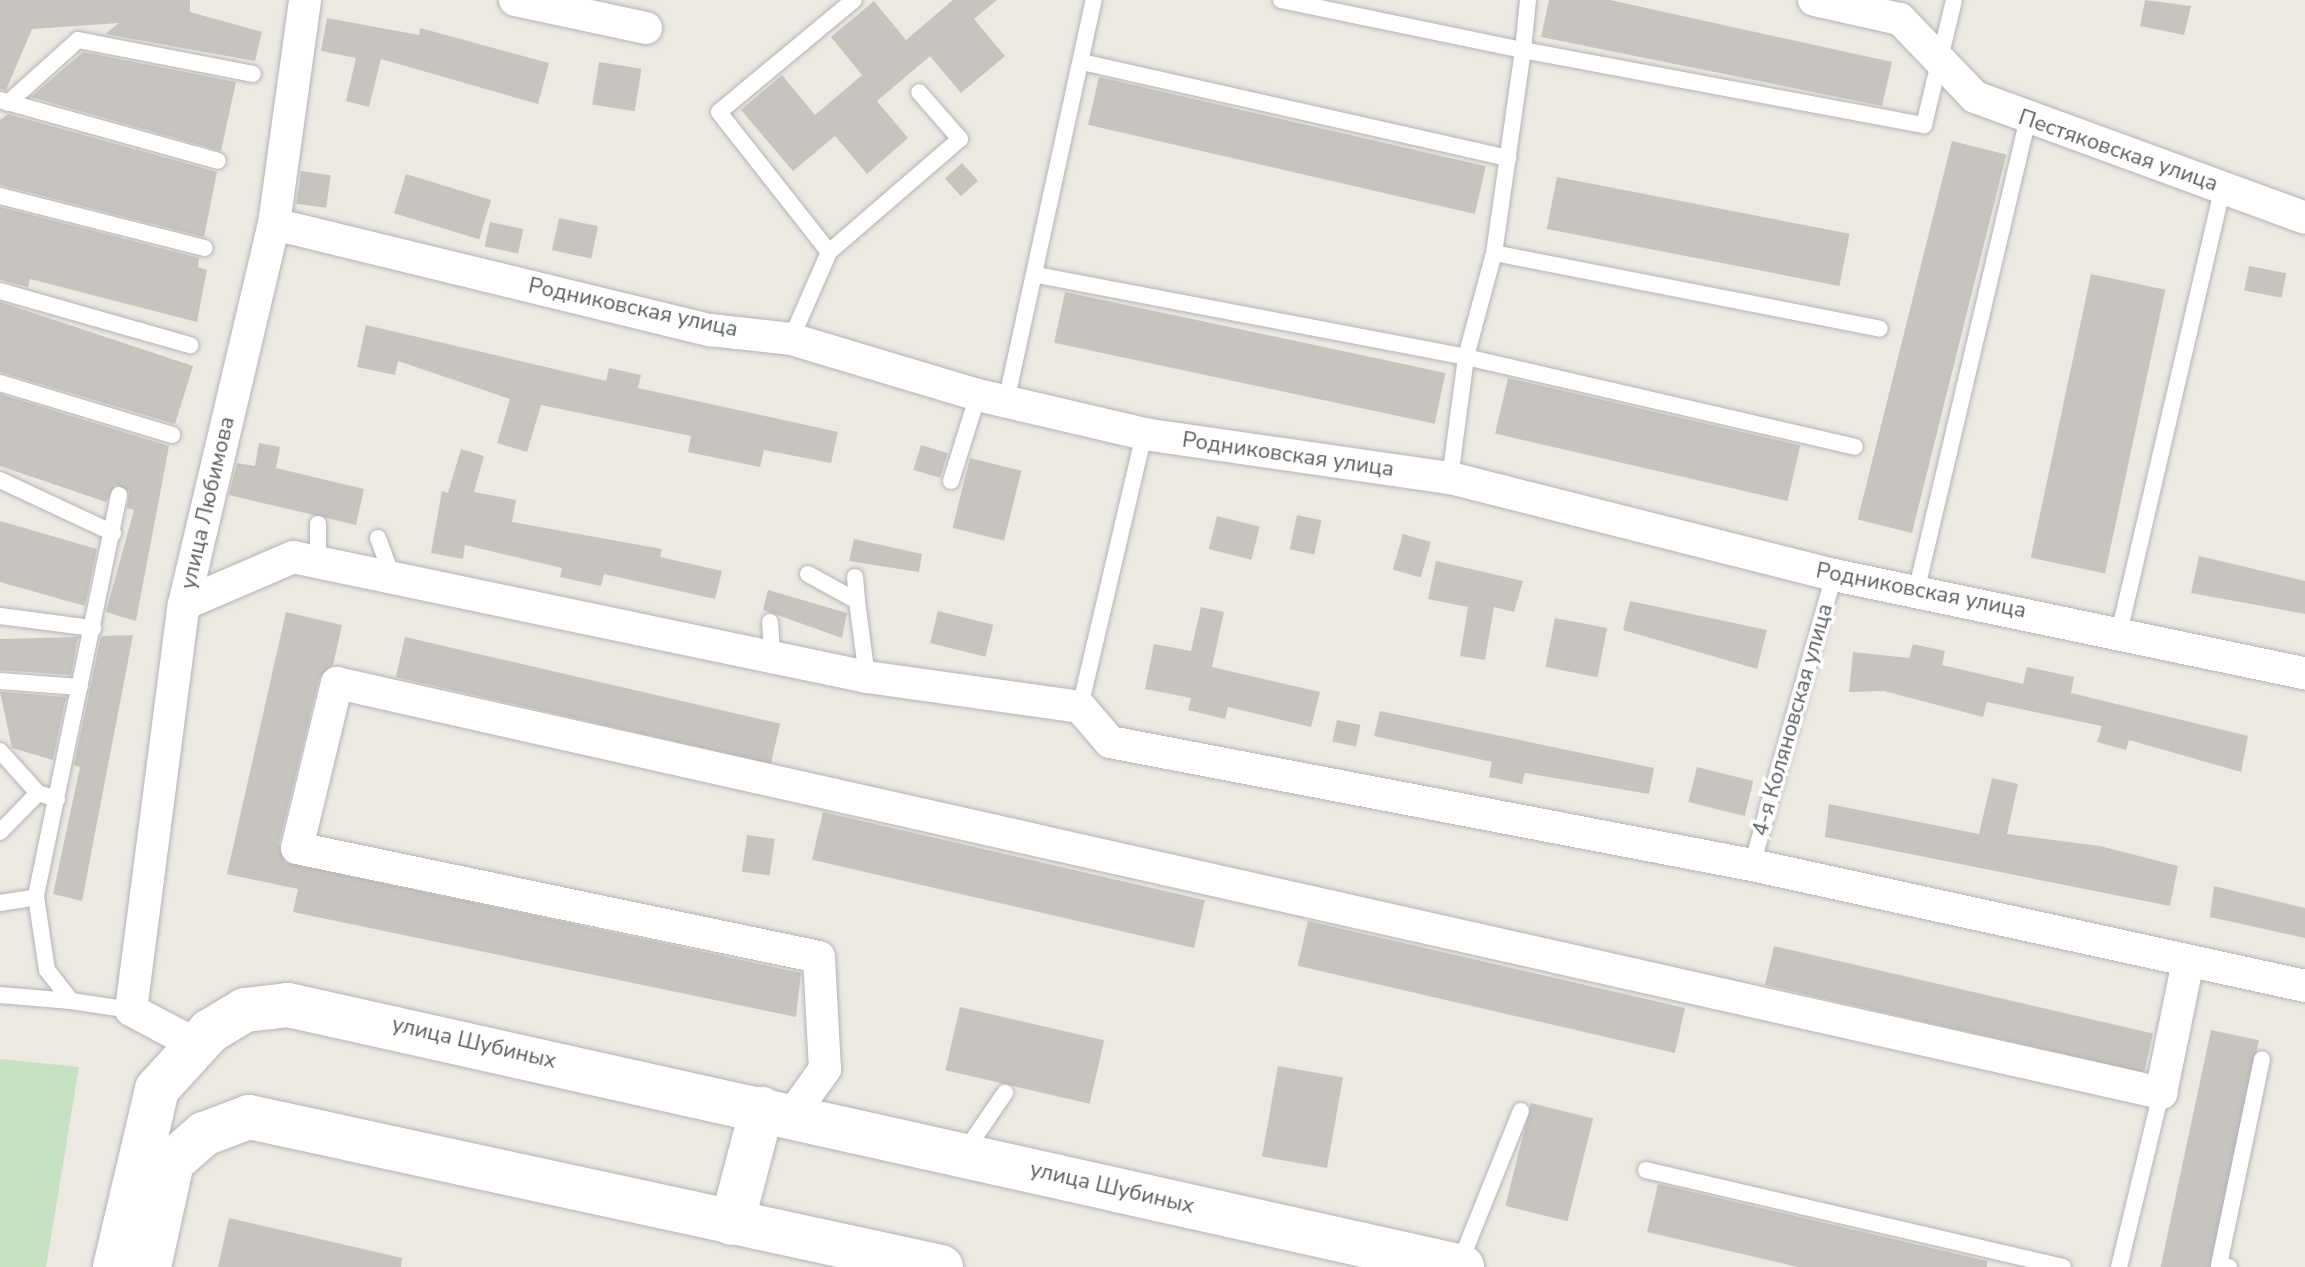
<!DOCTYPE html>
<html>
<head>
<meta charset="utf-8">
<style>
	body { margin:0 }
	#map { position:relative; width:2305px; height:1267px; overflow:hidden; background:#ece9e3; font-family:"Nunito Sans",sans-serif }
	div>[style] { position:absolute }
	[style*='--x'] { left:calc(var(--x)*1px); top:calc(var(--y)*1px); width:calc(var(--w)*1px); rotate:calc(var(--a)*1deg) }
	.green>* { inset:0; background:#c6e1c2 }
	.building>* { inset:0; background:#c7c4c0; transform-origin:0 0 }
	.roads { filter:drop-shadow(0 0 2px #b0b4b7) drop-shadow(0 0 2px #b0b4b7) }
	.lane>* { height:16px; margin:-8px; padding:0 8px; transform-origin:8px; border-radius:8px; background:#fff }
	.street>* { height:32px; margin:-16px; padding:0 16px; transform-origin:16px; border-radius:16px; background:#fff }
	.secondary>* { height:44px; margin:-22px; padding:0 22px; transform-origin:22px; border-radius:22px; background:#fff }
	span { translate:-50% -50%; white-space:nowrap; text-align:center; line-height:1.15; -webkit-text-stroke:7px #fff; paint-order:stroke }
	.street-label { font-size:22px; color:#5b5f62 }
</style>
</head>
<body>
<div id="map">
	<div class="green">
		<i style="clip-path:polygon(0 1059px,79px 1067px,46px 1267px,0 1267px)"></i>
	</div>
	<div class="building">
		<i style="clip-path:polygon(0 0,190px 0,190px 12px,262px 32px,255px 61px,105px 34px,119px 23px,32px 29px,6px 90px,0 89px)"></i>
		<i style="clip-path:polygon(953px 0,997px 0,974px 19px,1005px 56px,961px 93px,930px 56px,877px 101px,908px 138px,867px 174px,835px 136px,793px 171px,741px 110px,782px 75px,815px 115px,862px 75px,831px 37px,874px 1px,906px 40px)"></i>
		<i style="clip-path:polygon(1549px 0,1610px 0,1892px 62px,1882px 106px,1541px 37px)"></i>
		<i style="clip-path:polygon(2145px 0,2191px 6px,2184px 35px,2140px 26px)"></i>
		<i style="clip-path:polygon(327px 18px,419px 35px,420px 28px,549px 63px,538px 104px,381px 59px,369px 107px,346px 101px,356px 58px,321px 51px)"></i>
		<i style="clip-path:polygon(83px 52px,236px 82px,221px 151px,31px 97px)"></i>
		<i style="left:599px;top:62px;width:43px;height:43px;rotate:9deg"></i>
		<i style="left:1099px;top:77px;width:397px;height:49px;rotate:13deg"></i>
		<i style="clip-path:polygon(8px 114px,217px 172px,204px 237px,0 185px,0 120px)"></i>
		<i style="left:1952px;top:141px;width:56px;height:390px;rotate:14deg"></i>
		<i style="left:962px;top:163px;width:24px;height:23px;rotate:48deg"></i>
		<i style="left:301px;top:171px;width:30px;height:33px;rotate:8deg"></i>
		<i style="left:406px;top:174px;width:89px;height:41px;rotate:17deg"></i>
		<i style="left:1557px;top:177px;width:298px;height:53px;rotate:11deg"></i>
		<i style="clip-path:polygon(0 207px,199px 258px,198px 267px,207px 270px,197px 322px,30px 279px,28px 287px,0 280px)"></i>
		<i style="left:559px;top:218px;width:40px;height:33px;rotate:12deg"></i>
		<i style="left:490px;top:222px;width:34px;height:25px;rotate:12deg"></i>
		<i style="left:2249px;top:266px;width:38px;height:25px;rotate:11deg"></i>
		<i style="left:2091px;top:274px;width:76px;height:290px;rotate:12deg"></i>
		<i style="left:1065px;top:292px;width:389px;height:52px;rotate:12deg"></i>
		<i style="clip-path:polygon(0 302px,193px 366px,175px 424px,0 372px)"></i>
		<i style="clip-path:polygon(366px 325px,606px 381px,609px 368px,641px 375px,638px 388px,838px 432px,831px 463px,764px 450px,760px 467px,688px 452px,691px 436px,541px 405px,527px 452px,497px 443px,510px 399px,398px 361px,395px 375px,357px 367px)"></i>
		<i style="left:1508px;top:378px;width:300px;height:57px;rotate:13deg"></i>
		<i style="clip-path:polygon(0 394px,169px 446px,136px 621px,106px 612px,134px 510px,127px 508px,129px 491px,115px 485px,106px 502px,0 466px)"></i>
		<i style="clip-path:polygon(259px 443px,280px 447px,276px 468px,364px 489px,356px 525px,229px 495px,237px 463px,255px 466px)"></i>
		<i style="left:921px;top:445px;width:28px;height:26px;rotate:17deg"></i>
		<i style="clip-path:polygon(461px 449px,484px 456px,474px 492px,516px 500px,512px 522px,662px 549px,660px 557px,722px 571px,715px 599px,604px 574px,601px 586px,560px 577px,562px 568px,465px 545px,463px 559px,431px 553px,442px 491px,448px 493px)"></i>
		<i style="left:970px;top:458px;width:53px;height:72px;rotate:14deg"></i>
		<i style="left:1297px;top:515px;width:25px;height:35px;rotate:12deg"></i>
		<i style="left:1217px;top:516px;width:44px;height:34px;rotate:14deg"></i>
		<i style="clip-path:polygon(0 521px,97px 549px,85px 606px,0 582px)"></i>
		<i style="left:1403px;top:534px;width:29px;height:37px;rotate:16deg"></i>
		<i style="clip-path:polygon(854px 539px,922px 554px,919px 572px,849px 561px)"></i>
		<i style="clip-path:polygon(2199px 556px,2305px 581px,2305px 614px,2191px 593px)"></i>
		<i style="clip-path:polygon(1436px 561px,1523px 581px,1514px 612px,1494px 607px,1485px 660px,1460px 656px,1468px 607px,1428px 599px)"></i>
		<i style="clip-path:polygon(768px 590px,847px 613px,842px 638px,763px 610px)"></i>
		<i style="clip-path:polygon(1630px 601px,1767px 630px,1757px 669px,1623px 630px)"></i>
		<i style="clip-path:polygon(1201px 607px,1224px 612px,1212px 667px,1320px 692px,1311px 727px,1228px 707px,1225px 719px,1188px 710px,1191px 698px,1145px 689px,1154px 644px,1191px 651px)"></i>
		<i style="left:938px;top:611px;width:57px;height:33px;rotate:14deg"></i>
		<i style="clip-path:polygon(286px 612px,342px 625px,333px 665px,319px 679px,279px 844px,285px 862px,801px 973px,796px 1017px,293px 912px,298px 889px,227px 874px)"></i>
		<i style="left:1555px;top:618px;width:53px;height:50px;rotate:11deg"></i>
		<i style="clip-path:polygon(133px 635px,82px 901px,53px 894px,80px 767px,74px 765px,101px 636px)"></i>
		<i style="clip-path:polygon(78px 637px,71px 675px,0 670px,0 639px)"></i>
		<i style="left:405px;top:637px;width:385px;height:41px;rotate:13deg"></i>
		<i style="clip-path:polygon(1913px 644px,1945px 651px,1942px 665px,2023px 684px,2027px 667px,2074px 677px,2071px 693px,2248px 736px,2241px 772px,2129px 740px,2126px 750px,2097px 742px,2102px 726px,1987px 702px,1983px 717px,1884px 691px,1849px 692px,1853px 652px,1909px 658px)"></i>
		<i style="clip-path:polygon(0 692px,66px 697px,53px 760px,12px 748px)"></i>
		<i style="clip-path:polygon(1380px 711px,1654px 768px,1649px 794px,1525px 773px,1522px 784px,1489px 777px,1492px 762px,1374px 736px)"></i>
		<i style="left:1337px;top:720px;width:24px;height:22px;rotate:12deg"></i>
		<i style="left:1697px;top:767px;width:58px;height:36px;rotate:14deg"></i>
		<i style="clip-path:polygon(1992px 778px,2018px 784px,2007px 834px,2100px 846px,2178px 866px,2170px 906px,1825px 837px,1829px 804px,1979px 834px)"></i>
		<i style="left:823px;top:812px;width:392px;height:49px;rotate:13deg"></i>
		<i style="left:747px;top:835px;width:28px;height:37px;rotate:8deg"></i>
		<i style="clip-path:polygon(2214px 886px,2305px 908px,2305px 938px,2210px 917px)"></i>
		<i style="left:1308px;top:921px;width:387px;height:46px;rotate:13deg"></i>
		<i style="left:1774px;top:946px;width:389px;height:40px;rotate:13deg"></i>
		<i style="left:960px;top:1007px;width:148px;height:65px;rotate:13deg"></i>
		<i style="left:2211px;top:1030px;width:49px;height:242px;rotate:12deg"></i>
		<i style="left:1278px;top:1066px;width:66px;height:92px;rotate:10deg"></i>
		<i style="left:1531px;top:1103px;width:64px;height:106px;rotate:14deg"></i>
		<i style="clip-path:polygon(1658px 1184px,1987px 1261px,1987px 1267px,1798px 1267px,1647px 1232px)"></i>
		<i style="clip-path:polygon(229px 1218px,402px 1258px,401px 1267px,218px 1267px)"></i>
	</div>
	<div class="roads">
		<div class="lane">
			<i style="--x:1281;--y:0;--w:247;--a:11.7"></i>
			<i style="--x:1523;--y:50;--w:205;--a:98.1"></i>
			<i style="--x:1494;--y:253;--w:393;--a:11.1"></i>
			<i style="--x:1528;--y:0;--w:50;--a:95.7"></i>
			<i style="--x:1523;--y:50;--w:408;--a:10.6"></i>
			<i style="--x:1924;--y:125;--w:129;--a:-76.5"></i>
			<i style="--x:1082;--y:62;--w:437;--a:12.7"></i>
			<i style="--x:0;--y:100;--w:226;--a:15.6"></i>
			<i style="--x:8;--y:103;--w:94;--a:-42"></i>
			<i style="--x:78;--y:40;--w:178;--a:11"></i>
			<i style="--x:0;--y:196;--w:211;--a:14.3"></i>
			<i style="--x:829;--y:252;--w:173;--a:-40.8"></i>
			<i style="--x:960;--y:139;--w:62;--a:-131.1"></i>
			<i style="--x:1494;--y:253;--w:108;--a:105.1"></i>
			<i style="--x:1466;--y:357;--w:399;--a:13"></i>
			<i style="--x:1037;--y:275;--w:437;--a:10.8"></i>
			<i style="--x:1466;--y:357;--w:122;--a:97.5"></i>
			<i style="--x:0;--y:291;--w:198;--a:15.9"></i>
			<i style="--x:791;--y:339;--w:95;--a:-66.4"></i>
			<i style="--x:829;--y:252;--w:178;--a:-128.2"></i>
			<i style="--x:719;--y:112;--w:175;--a:-39.7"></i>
			<i style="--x:0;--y:383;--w:180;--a:16.8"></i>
			<i style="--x:1006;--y:402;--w:412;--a:-77.7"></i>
			<i style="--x:0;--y:480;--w:125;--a:25.1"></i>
			<i style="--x:951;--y:481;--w:90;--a:-72.6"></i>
			<i style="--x:119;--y:495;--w:410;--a:101.7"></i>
			<i style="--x:36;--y:897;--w:74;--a:81.4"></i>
			<i style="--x:47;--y:970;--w:39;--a:52"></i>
			<i style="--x:71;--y:1001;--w:61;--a:8.5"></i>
			<i style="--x:378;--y:538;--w:40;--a:69.8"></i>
			<i style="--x:318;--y:562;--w:38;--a:-90"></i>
			<i style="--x:808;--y:574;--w:56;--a:28.9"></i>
			<i style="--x:857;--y:601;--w:77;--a:82.5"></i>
			<i style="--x:855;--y:577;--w:24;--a:85"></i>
			<i style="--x:1916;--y:592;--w:486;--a:-76.7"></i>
			<i style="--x:0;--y:616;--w:94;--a:7.4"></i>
			<i style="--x:770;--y:622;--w:32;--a:86"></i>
			<i style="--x:2120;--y:629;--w:453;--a:-76.9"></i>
			<i style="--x:0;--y:681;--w:80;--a:4.3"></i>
			<i style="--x:1080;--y:707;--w:280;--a:-76.8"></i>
			<i style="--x:0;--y:751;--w:57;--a:47.9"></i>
			<i style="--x:38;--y:793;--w:20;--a:18"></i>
			<i style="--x:0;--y:832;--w:54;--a:-45.7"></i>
			<i style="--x:1752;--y:865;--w:301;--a:-74.2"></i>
			<i style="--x:0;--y:903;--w:36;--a:-9"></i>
			<i style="--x:0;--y:995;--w:71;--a:4.8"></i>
			<i style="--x:964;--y:1153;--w:73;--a:-55.7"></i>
			<i style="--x:1646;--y:1170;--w:428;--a:13.1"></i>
			<i style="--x:1459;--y:1265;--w:166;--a:-68.1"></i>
			<i style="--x:2119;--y:1267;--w:179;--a:-76.4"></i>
			<i style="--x:2229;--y:1267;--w:10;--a:-169"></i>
			<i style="--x:2219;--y:1265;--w:210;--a:-78.2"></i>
		</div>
		<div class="street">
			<i style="--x:515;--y:0;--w:134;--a:12.1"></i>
			<i style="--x:1814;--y:0;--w:88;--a:12.5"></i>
			<i style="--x:1900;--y:19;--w:108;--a:46.1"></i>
			<i style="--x:1975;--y:97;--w:351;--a:20.1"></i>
			<i style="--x:274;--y:224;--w:449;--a:13.7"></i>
			<i style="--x:710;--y:330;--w:81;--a:6.3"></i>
			<i style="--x:791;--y:339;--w:195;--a:16.7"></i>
			<i style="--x:978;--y:395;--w:171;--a:13.2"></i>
			<i style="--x:1144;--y:434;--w:309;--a:8.2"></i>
			<i style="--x:1450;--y:478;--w:396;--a:14.2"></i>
			<i style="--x:1834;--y:575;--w:481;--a:11.8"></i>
			<i style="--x:184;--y:604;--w:119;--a:-23.3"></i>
			<i style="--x:293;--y:557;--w:586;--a:11.81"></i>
			<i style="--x:867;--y:677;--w:215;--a:8"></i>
			<i style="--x:1080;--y:707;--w:46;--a:49.4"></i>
			<i style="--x:1110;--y:742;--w:654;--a:10.85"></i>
			<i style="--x:1752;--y:865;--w:566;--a:12.34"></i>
			<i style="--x:193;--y:1043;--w:70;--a:-152"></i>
			<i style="--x:131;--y:1010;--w:409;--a:-82.6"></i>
			<i style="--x:184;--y:604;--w:391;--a:-76.7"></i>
			<i style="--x:274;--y:224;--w:226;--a:-82.1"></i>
			<i style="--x:792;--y:1115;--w:57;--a:-54.3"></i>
			<i style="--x:825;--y:1069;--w:112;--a:-93.1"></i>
			<i style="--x:819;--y:957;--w:533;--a:-168.21"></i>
			<i style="--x:297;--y:848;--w:170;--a:-76.4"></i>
			<i style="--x:337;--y:683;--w:1870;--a:12.67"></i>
			<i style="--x:2161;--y:1093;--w:135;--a:-78.4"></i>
		</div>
		<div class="secondary">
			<i style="--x:732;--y:1223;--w:118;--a:-75.3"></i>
			<i style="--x:115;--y:1267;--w:183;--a:-76.7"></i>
			<i style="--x:157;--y:1089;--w:79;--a:-47.6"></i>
			<i style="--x:210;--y:1031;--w:41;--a:-31"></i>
			<i style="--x:245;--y:1010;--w:43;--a:-6.6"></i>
			<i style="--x:288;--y:1005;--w:1203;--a:12.58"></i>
			<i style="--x:149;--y:1267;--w:107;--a:-77.6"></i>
			<i style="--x:172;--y:1162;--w:43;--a:-41.2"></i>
			<i style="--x:204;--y:1134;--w:48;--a:-20.7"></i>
			<i style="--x:249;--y:1117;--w:708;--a:12.23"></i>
		</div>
	</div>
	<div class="street-label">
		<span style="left:2118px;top:151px;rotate:19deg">Пестяковская улица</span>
		<span style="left:633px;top:308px;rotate:12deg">Родниковская улица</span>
		<span style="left:1288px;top:455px;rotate:8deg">Родниковская улица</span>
		<span style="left:208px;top:503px;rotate:-77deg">улица Любимова</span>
		<span style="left:1921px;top:591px;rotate:11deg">Родниковская улица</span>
		<span style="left:1793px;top:720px;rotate:-74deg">4-я Коляновская улица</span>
		<span style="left:474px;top:1043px;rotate:13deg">улица Шубиных</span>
		<span style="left:1112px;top:1188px;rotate:13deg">улица Шубиных</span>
	</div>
</div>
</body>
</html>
